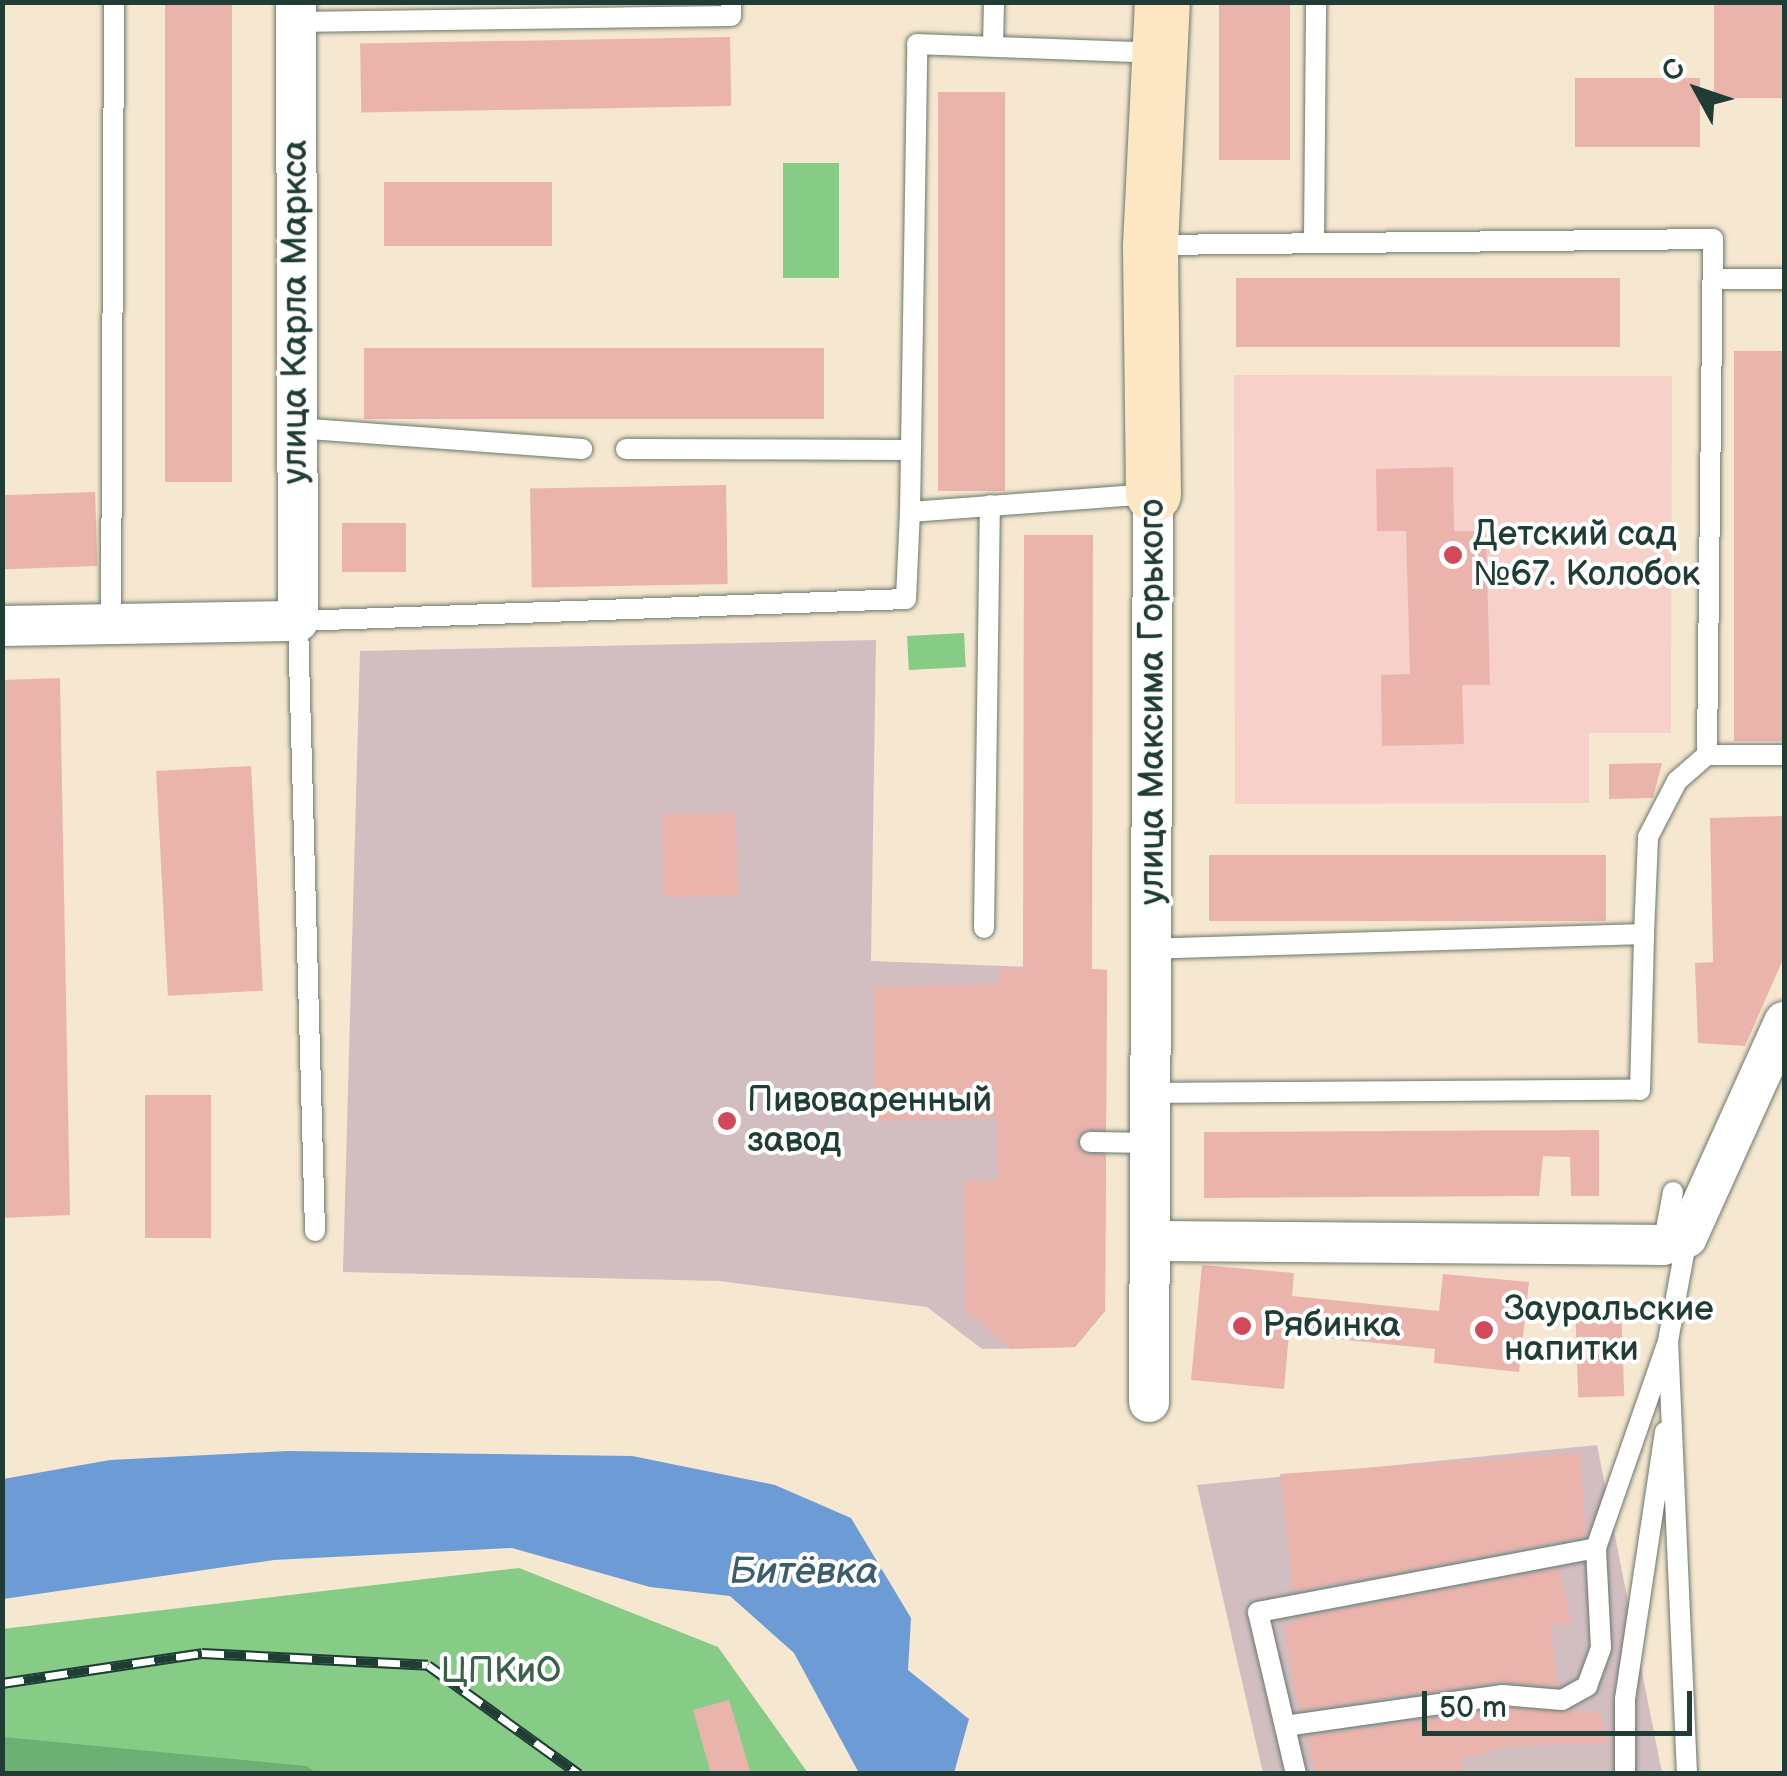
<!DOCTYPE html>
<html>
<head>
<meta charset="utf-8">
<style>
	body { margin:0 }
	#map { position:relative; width:1787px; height:1776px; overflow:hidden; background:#f6e7d0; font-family:"Balsamiq Sans",sans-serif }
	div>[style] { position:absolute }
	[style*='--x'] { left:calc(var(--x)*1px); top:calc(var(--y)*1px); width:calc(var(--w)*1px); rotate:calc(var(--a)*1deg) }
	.built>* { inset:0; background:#f7d0c9 }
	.industrial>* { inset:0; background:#d2bec1 }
	.green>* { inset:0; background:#86cc87; transform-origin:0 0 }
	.forest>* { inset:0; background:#6cb074 }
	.water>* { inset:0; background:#6c9bd5 }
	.building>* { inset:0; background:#eab4ad; transform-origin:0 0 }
	.roads { filter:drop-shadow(0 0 2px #6a786b) drop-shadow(0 0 2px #6a786b) }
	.lane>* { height:20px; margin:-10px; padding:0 10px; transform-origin:10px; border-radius:10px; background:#fff }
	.street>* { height:40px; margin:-20px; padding:0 20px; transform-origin:20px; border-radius:20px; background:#fff }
	.secondary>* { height:55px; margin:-27.5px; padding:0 27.5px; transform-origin:27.5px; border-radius:27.5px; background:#fce6c4 }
	.rail>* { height:11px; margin-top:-5.5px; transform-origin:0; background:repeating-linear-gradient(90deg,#fff 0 22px,#1f3d34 0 44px); box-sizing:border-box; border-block:2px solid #1f3d34 }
	.dots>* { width:28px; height:28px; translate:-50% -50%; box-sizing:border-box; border:5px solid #fff; border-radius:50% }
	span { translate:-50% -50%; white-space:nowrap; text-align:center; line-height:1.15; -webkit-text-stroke:8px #fff; paint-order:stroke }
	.street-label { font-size:35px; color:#1f3d34 }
	.poi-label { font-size:35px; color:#1f3d34 }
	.left { translate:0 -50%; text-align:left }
	.park-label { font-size:35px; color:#396149 }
	.water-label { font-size:38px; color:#3a5e6c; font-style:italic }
	.frame { position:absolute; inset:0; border:5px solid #1f3d34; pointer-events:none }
	.north { position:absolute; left:1647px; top:40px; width:100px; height:100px; -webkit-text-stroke:8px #fff; paint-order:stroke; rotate:310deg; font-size:28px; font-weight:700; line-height:40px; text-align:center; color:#1f3d34 }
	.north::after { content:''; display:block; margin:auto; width:35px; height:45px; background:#1f3d34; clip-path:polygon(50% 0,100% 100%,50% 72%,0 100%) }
	.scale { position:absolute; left:1422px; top:1691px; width:270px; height:45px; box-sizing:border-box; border:5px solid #1f3d34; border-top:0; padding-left:12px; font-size:30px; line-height:35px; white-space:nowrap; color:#1f3d34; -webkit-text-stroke:8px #fff; paint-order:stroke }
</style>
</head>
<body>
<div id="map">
	<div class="built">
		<i style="clip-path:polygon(1234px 375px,1672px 376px,1671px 733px,1589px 733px,1589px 803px,1235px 804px)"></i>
	</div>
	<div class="industrial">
		<i style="clip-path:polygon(876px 640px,871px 961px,1107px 970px,1105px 1311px,1075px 1347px,982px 1349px,927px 1307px,719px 1281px,343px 1272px,360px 651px)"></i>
		<i style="clip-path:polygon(1597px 1445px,1662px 1773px,1263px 1773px,1197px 1485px)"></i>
	</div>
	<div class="green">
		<i style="left:783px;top:163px;width:56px;height:115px"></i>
		<i style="left:964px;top:633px;width:34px;height:57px;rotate:87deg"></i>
		<i style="clip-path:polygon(519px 1568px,718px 1647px,808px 1773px,3px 1773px,2px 1629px)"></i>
	</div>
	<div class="forest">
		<i style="clip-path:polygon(3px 1737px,306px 1766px,317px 1773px,3px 1773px)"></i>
	</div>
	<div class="water">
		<i style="clip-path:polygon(288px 1451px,632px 1456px,775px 1485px,851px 1518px,911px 1618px,908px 1670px,969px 1719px,954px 1773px,859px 1773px,794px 1653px,730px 1596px,650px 1587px,512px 1548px,274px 1560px,3px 1599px,3px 1479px,110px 1460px)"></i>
	</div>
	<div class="building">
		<i style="left:165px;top:2px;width:67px;height:480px"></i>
		<i style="left:1219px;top:2px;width:71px;height:158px"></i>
		<i style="left:1714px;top:2px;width:70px;height:96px"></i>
		<i style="left:730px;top:37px;width:69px;height:370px;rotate:89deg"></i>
		<i style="left:1575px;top:78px;width:125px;height:69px"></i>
		<i style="left:938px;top:92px;width:67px;height:399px"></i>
		<i style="left:552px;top:182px;width:64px;height:168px;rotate:90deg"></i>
		<i style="left:1236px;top:278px;width:384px;height:69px"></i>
		<i style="left:364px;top:348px;width:460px;height:71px"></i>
		<i style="left:1734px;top:351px;width:50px;height:390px"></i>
		<i style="clip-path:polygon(1453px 467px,1454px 531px,1486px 531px,1490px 685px,1462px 685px,1464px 744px,1382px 746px,1381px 675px,1410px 674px,1406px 531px,1377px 531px,1376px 469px)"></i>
		<i style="left:726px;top:485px;width:99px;height:196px;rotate:89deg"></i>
		<i style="left:95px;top:492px;width:74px;height:93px;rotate:88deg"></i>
		<i style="left:342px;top:523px;width:64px;height:49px"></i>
		<i style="clip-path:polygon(1024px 535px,1093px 535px,1092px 969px,1107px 970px,1106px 1128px,1084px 1130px,1076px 1143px,1084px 1154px,1106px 1156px,1105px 1311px,1075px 1347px,1010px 1349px,966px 1310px,963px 1181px,997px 1180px,998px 1118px,875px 1121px,873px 987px,999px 984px,1000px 969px,1023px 969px)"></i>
		<i style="clip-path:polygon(60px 678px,70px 1215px,2px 1218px,2px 680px)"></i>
		<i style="clip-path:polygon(1662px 763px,1653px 798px,1609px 799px,1609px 764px)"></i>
		<i style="left:251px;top:766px;width:225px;height:95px;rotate:87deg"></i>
		<i style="left:736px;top:813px;width:83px;height:74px;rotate:89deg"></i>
		<i style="clip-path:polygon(1784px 816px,1784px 957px,1745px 1046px,1698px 1043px,1695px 963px,1713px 962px,1710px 818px)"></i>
		<i style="left:1606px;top:855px;width:66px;height:397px;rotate:90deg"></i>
		<i style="left:145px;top:1095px;width:66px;height:143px"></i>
		<i style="clip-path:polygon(1599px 1130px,1599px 1196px,1571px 1196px,1570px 1157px,1543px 1156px,1539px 1196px,1204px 1198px,1204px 1132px)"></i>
		<i style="clip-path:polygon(1202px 1265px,1294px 1273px,1292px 1296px,1439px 1311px,1443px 1274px,1529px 1282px,1519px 1372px,1434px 1363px,1435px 1349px,1289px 1334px,1284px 1389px,1191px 1380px)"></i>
		<i style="left:1621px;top:1303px;width:93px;height:46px;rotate:88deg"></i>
		<i style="clip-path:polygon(1580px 1453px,1586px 1536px,1293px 1591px,1280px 1474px)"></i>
		<i style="clip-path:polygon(1559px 1569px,1571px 1623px,1551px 1626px,1557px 1686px,1501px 1681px,1302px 1710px,1297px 1701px,1284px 1629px,1296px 1619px)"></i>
		<i style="clip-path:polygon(729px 1700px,751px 1774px,711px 1774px,693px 1710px)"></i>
		<i style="clip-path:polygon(1503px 1709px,1600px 1712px,1608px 1743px,1512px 1746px,1461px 1759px,1463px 1774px,1316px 1774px,1308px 1737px)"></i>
	</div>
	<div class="roads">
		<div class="lane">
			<i style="--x:295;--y:22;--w:436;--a:-0.8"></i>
			<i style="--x:731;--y:16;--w:14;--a:-90"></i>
			<i style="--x:993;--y:46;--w:44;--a:-88.7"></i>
			<i style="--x:1314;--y:240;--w:238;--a:-89.5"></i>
			<i style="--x:1152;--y:245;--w:561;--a:-0.61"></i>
			<i style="--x:1713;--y:239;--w:516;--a:90.67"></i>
			<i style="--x:1707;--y:755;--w:77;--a:0"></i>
			<i style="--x:1713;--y:279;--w:71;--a:0"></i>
			<i style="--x:296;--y:428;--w:287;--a:4.2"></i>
			<i style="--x:626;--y:449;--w:285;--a:0.2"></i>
			<i style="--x:910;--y:512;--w:468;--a:-89.1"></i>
			<i style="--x:917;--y:44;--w:243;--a:2.1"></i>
			<i style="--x:111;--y:625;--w:623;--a:-89.72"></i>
			<i style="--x:984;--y:928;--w:423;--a:-89.2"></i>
			<i style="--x:1644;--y:934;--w:97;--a:-87.6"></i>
			<i style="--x:1648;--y:837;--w:63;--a:-62.6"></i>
			<i style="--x:1677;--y:781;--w:40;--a:-41"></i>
			<i style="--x:1151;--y:1093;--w:489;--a:-0.4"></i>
			<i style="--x:1640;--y:1090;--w:156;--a:-88.5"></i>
			<i style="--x:1644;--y:934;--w:492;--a:178.3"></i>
			<i style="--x:1090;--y:1142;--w:62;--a:0.9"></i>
			<i style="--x:315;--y:1231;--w:610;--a:-91.6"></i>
			<i style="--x:298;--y:621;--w:608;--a:-2.07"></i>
			<i style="--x:906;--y:599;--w:87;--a:-87.4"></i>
			<i style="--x:910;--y:512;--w:241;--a:-4.3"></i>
			<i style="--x:1663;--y:1245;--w:54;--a:-79.3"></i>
			<i style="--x:1285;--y:1726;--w:220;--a:-8.1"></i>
			<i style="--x:1503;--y:1695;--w:59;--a:4.8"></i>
			<i style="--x:1562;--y:1700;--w:29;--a:-29"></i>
			<i style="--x:1587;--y:1686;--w:40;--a:-69.8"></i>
			<i style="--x:1601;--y:1648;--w:100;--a:-92.9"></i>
			<i style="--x:1296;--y:1774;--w:166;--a:-103.2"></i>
			<i style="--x:1258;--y:1612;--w:344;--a:-10.7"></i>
			<i style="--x:1596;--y:1548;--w:219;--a:-70.8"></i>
			<i style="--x:1625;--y:1774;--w:75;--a:-90"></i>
			<i style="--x:1625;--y:1699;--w:270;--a:-81.5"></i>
			<i style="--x:1687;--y:1774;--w:433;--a:-92.5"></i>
			<i style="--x:1668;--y:1341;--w:106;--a:-79.6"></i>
		</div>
		<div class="street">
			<i style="--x:2;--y:626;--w:296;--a:-1"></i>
			<i style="--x:298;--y:621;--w:619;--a:-90.19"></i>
			<i style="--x:1154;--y:1241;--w:509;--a:0.45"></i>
			<i style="--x:1663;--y:1245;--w:25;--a:-18"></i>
			<i style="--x:1687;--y:1237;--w:236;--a:-65.7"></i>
			<i style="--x:1149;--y:1402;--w:908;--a:-89.75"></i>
		</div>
		<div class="secondary">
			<i style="--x:1153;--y:494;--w:249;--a:-90.7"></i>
			<i style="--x:1150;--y:245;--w:243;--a:-87.2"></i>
		</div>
	</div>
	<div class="rail">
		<i style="--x:2;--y:1683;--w:202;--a:-8.5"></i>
		<i style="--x:202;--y:1653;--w:226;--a:3"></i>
		<i style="--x:428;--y:1665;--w:186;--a:35.8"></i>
	</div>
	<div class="dots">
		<i style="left:1453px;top:555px;background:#d1495b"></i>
		<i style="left:727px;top:1121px;background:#d1495b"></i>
		<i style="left:1242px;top:1326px;background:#d1495b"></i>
		<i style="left:1484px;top:1330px;background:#d1495b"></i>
	</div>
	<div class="street-label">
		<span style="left:296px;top:312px;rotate:-90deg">улица Карла Маркса</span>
		<span style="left:1153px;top:702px;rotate:-90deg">улица Максима Горького</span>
	</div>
	<div class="poi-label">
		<span class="left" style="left:1473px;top:555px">Детский сад<br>№67. Колобок</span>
		<span class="left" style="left:747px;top:1121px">Пивоваренный<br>завод</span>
		<span class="left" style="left:1504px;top:1330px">Зауральские<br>напитки</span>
		<span class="left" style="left:1262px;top:1326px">Рябинка</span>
	</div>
	<div class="park-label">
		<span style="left:501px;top:1672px">ЦПКиО</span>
	</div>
	<div class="water-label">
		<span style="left:804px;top:1572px">Битёвка</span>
	</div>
	<div class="frame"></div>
	<div class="north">С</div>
	<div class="scale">50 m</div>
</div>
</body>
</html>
